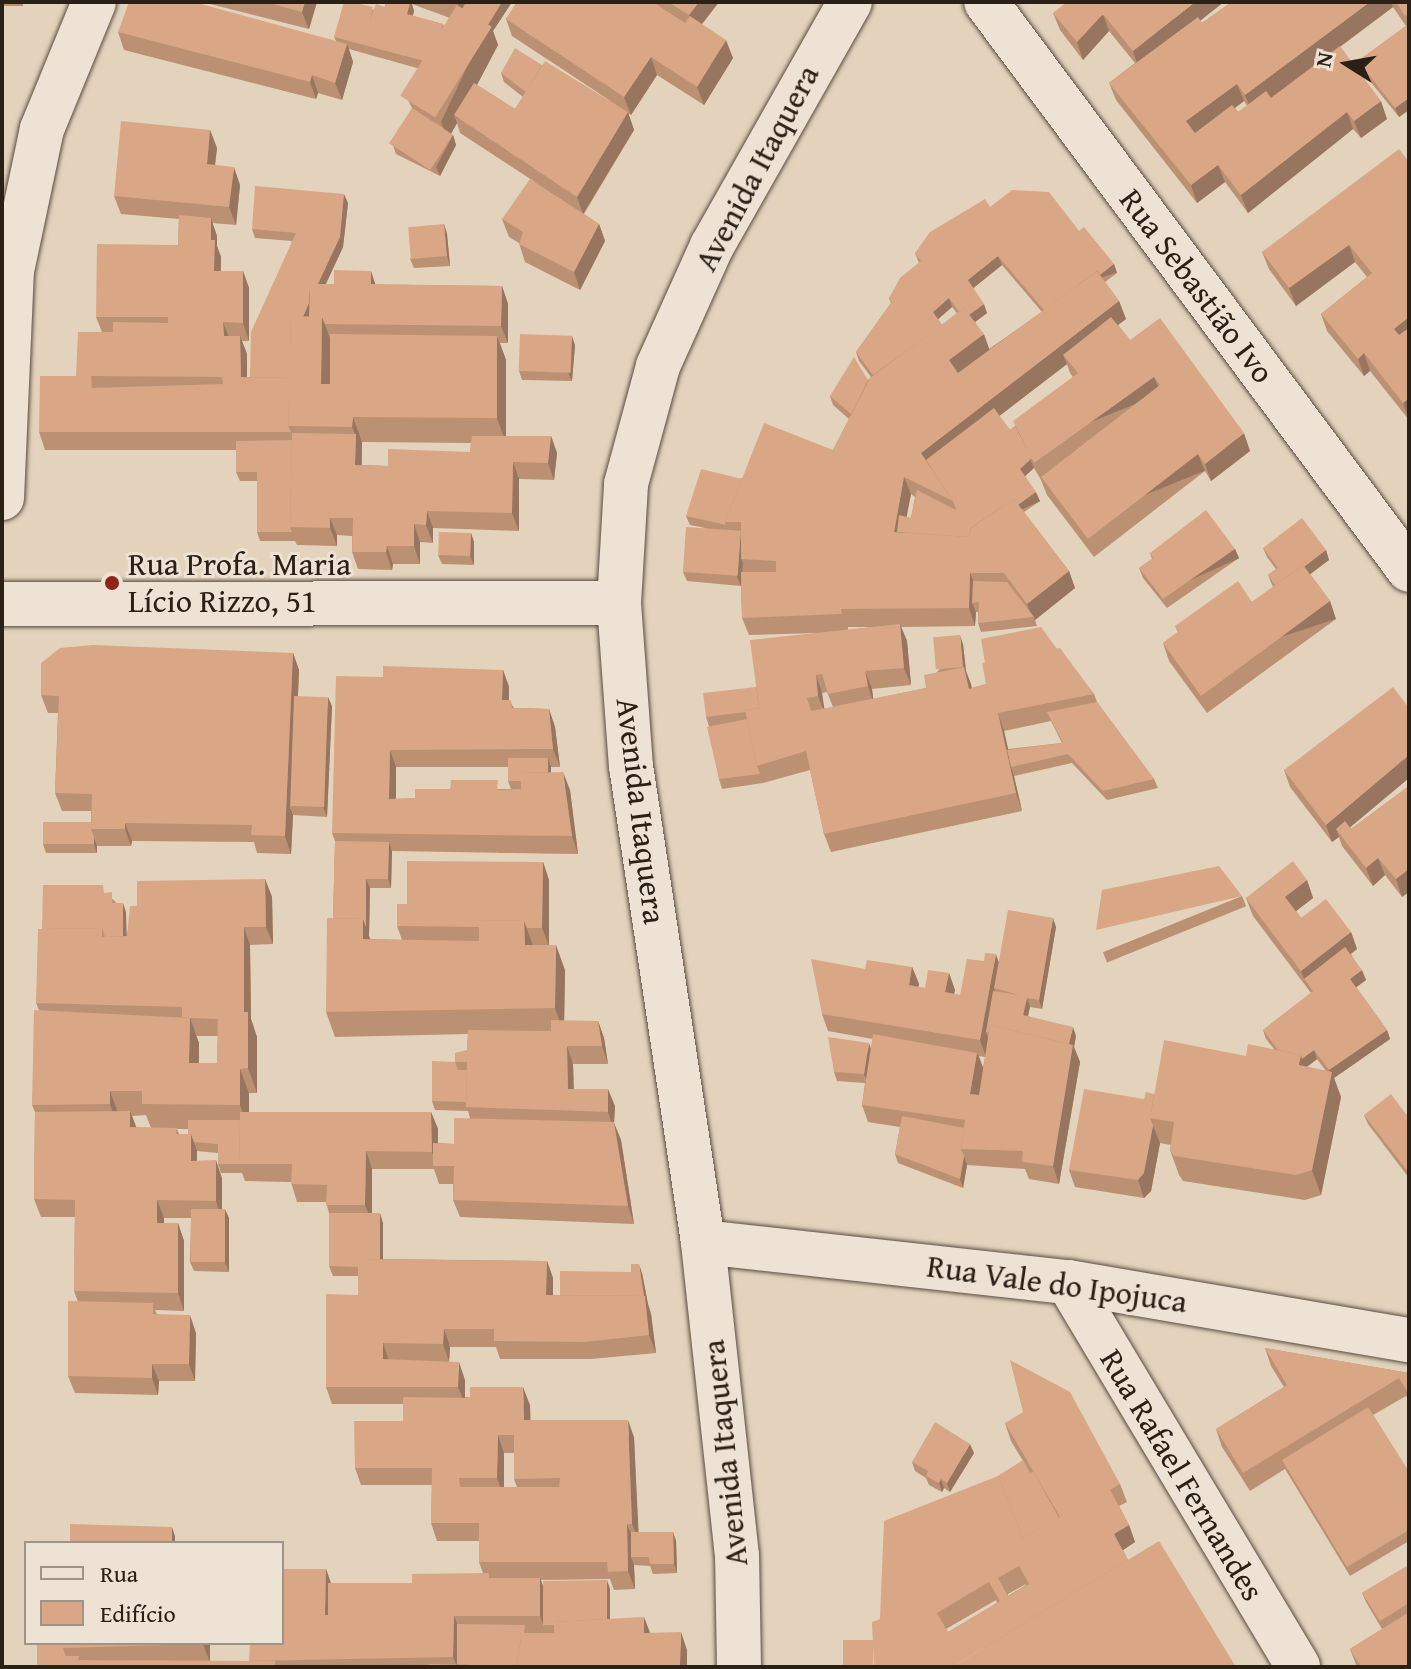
<!DOCTYPE html>
<html>
<head>
<meta charset="utf-8">
<style>
	body { margin:0 }
	#map { position:relative; width:1411px; height:1669px; overflow:hidden; background:#e3d3bd; font-family:"Gentium Book Plus",serif }
	div>[style] { position:absolute }
	[style*='--x'] { left:calc(var(--x)*1px); top:calc(var(--y)*1px); width:calc(var(--w)*1px); rotate:calc(var(--a)*1deg) }
	.roads { filter:drop-shadow(0 0 2px #594d40) drop-shadow(0 0 2px #594d40) }
	.street>* { height:44px; margin:-22px; padding:0 22px; transform-origin:22px; border-radius:22px; background:#ede2d4 }
	.secondary>* { height:44px; margin:-22px; padding:0 22px; transform-origin:22px; border-radius:22px; background:#ede2d4 }
	.wall>* { inset:0; background:#bb9073; transform-origin:0 0 }
	.shaded-wall>* { inset:0; background:#98755e; transform-origin:0 0 }
	.building>* { inset:0; background:#d9a786; transform-origin:0 0 }
	.dots>* { width:22px; height:22px; translate:-50% -50%; box-sizing:border-box; border:4px solid #ede2d4; border-radius:50% }
	span { translate:-50% -50%; white-space:nowrap; text-align:center; line-height:1.15; -webkit-text-stroke:6px #ede2d4; paint-order:stroke }
	.street-label { font-size:32px; color:#2b2016 }
	.poi-label { font-size:32px; color:#2b2016 }
	.left { translate:0 -50%; text-align:left }
	.frame { position:absolute; inset:0; border:4px solid #2b2016; pointer-events:none }
	.legend { position:absolute; left:24px; top:1541px; width:260px; height:104px; box-sizing:border-box; background:#ede2d4; border:2px solid #9f9488; margin:0; padding:10px 14px; list-style:none; font-size:24px; color:#2b2016 }
	.legend li { display:flex; align-items:center; gap:16px; height:40px }
	.legend b { width:40px; border:2px solid #9f9488 }
	.north { position:absolute; left:1307px; top:24px; width:80px; height:80px; -webkit-text-stroke:6px #ede2d4; paint-order:stroke; rotate:281deg; font-size:22px; font-weight:700; line-height:32px; text-align:center; color:#2b2016 }
	.north::after { content:''; display:block; margin:auto; width:28px; height:36px; background:#2b2016; clip-path:polygon(50% 0,100% 100%,50% 72%,0 100%) }
</style>
</head>
<body>
<div id="map">
	<div class="roads">
		<div class="street">
			<i style="--x:986;--y:2;--w:708;--a:53.32"></i>
			<i style="--x:2;--y:498;--w:227;--a:-87.5"></i>
			<i style="--x:12;--y:271;--w:145;--a:-78.1"></i>
			<i style="--x:42;--y:129;--w:137;--a:-67.7"></i>
			<i style="--x:2;--y:604;--w:617;--a:-0.09"></i>
			<i style="--x:703;--y:1242;--w:367;--a:6.3"></i>
			<i style="--x:1068;--y:1282;--w:346;--a:9.7"></i>
			<i style="--x:1068;--y:1282;--w:448;--a:59.1"></i>
		</div>
		<div class="secondary">
			<i style="--x:739;--y:1667;--w:111;--a:-91"></i>
			<i style="--x:737;--y:1556;--w:316;--a:-96.2"></i>
			<i style="--x:703;--y:1242;--w:480;--a:-98.6"></i>
			<i style="--x:631;--y:767;--w:164;--a:-94.2"></i>
			<i style="--x:619;--y:603;--w:119;--a:-86.6"></i>
			<i style="--x:626;--y:484;--w:122;--a:-74.8"></i>
			<i style="--x:658;--y:366;--w:132;--a:-65.8"></i>
			<i style="--x:712;--y:246;--w:280;--a:-60.5"></i>
		</div>
	</div>
	<div class="wall">
		<i style="left:2px;top:2px;width:21px;height:4px"></i>
		<i style="clip-path:polygon(202px 2px,317px 2px,309px 29px)"></i>
		<i style="clip-path:polygon(evenodd,386px 2px,512px 2px,493px 31px,498px 45px,477px 85px,515px 109px,523px 97px,504px 82px,501px 73px,542px 65px,612px 102px,512px 36px,506px 19px,517px 2px,719px 2px,702px 24px,733px 58px,704px 105px,657px 75px,631px 115px,628px 113px,634px 130px,584px 214px,599px 224px,605px 241px,580px 290px,525px 262px,519px 243px,509px 237px,502px 219px,535px 182px,460px 133px,457px 123px,451px 134px,453px 135px,456px 145px,440px 176px,396px 154px,393px 145px,412px 108px,408px 100px,424px 70px,349px 49px,353px 62px,342px 100px,318px 93px,316px 99px,124px 50px,118px 32px,336px 41px,334px 37px,374px 9px,385px 7px,386px 2px,412px 4px,450px 18px,445px 28px,443px 24px,413px 16px,414px 11px,412px 4px)"></i>
		<i style="clip-path:polygon(evenodd,1230px 2px,1409px 2px,1409px 110px,1399px 117px,1361px 70px,1358px 61px,1406px 26px,1393px 7px,1340px 47px,1387px 119px,1361px 138px,1353px 129px,1248px 213px,1225px 182px,1197px 203px,1116px 100px,1109px 83px,1135px 63px,1109px 31px,1083px 60px,1060px 30px,1053px 13px,1200px 20px,1202px 23px,1230px 3px,1230px 2px,1244px 101px,1247px 106px,1238px 112px,1235px 108px,1244px 101px)"></i>
		<i style="clip-path:polygon(evenodd,210px 130px,217px 148px,215px 165px,240px 185px,236px 225px,212px 223px,217px 236px,217px 246px,221px 257px,221px 271px,243px 271px,249px 288px,249px 341px,242px 341px,247px 354px,247px 377px,250px 377px,292px 241px,255px 238px,252px 229px,348px 203px,343px 247px,326px 284px,502px 286px,508px 304px,508px 343px,500px 343px,506px 360px,506px 436px,551px 436px,557px 453px,554px 480px,519px 479px,519px 531px,433px 528px,433px 543px,420px 542px,420px 564px,393px 564px,392px 570px,358px 569px,352px 552px,352px 536px,337px 535px,337px 546px,297px 545px,295px 541px,260px 541px,257px 532px,257px 481px,240px 481px,236px 472px,236px 450px,45px 450px,39px 432px,76px 376px,102px 332px,96px 317px,178px 245px,179px 219px,121px 214px,114px 196px,210px 130px,362px 442px,471px 443px,470px 452px,388px 466px,362px 465px,362px 442px)"></i>
		<i style="clip-path:polygon(1409px 161px,1409px 420px,1370px 371px,1364px 376px,1327px 331px,1321px 314px,1367px 277px,1355px 262px,1296px 306px,1269px 269px,1262px 252px)"></i>
		<i style="clip-path:polygon(evenodd,990px 207px,1079px 231px,1114px 264px,1117px 273px,1105px 282px,1119px 301px,1126px 319px,1118px 325px,1130px 340px,1250px 451px,1211px 481px,1205px 471px,1094px 557px,1047px 495px,1041px 480px,1034px 468px,1025px 476px,1040px 501px,1024px 512px,1069px 571px,1075px 588px,1035px 620px,1037px 626px,981px 632px,978px 623px,978px 612px,976px 612px,975px 626px,901px 627px,907px 641px,911px 685px,872px 689px,873px 699px,926px 688px,937px 672px,963px 644px,966px 671px,972px 688px,986px 684px,1057px 649px,1094px 694px,1097px 702px,1154px 779px,1158px 788px,1107px 800px,1072px 763px,1014px 776px,1022px 811px,831px 852px,824px 834px,810px 770px,763px 783px,722px 789px,719px 779px,709px 726px,706px 717px,756px 687px,816px 633px,749px 635px,742px 618px,741px 580px,741px 586px,687px 581px,683px 572px,705px 528px,690px 525px,686px 516px,742px 478px,833px 450px,849px 419px,833px 405px,830px 396px,868px 380px,871px 377px,859px 361px,856px 352px,891px 303px,889px 298px,919px 263px,915px 253px,990px 207px,1002px 265px,1042px 312px,989px 349px,975px 322px,987px 313px,973px 288px,1002px 265px,990px 207px,952px 307px,957px 313px,942px 325px,938px 319px,952px 307px,990px 207px,1067px 364px,1070px 373px,1073px 377px,1010px 430px,999px 416px,1067px 364px,990px 207px,911px 494px,915px 497px,911px 518px,906px 517px,911px 494px,990px 207px,848px 627px,873px 627px,848px 630px,848px 627px,990px 207px,827px 692px,833px 707px,824px 709px,822px 693px,827px 692px,990px 207px,1051px 721px,1062px 743px,1008px 749px,1004px 731px,1051px 721px)"></i>
		<i style="clip-path:polygon(444px 224px,447px 234px,450px 266px,414px 268px,410px 259px)"></i>
		<i style="clip-path:polygon(575px 345px,572px 381px,522px 380px,519px 371px)"></i>
		<i style="clip-path:polygon(471px 533px,474px 542px,474px 565px,442px 564px,438px 555px)"></i>
		<i style="clip-path:polygon(1263px 548px,1326px 550px,1329px 560px,1310px 574px,1330px 601px,1336px 619px,1207px 713px,1169px 661px,1163px 643px,1178px 632px,1175px 626px,1252px 602px,1273px 587px,1268px 575px,1276px 569px,1267px 557px)"></i>
		<i style="clip-path:polygon(1235px 549px,1239px 558px,1167px 608px,1143px 578px,1139px 568px,1152px 559px,1150px 553px)"></i>
		<i style="clip-path:polygon(293px 653px,299px 670px,298px 696px,332px 706px,327px 817px,293px 815px,291px 854px,257px 853px,254px 842px,132px 841px,131px 846px,97px 846px,97px 853px,46px 853px,43px 844px,91px 822px,91px 811px,62px 811px,55px 793px,58px 713px,48px 713px,41px 695px)"></i>
		<i style="clip-path:polygon(evenodd,503px 670px,509px 687px,509px 700px,514px 708px,549px 709px,555px 727px,560px 767px,551px 767px,551px 772px,570px 790px,578px 854px,392px 851px,391px 888px,370px 888px,369px 936px,370px 939px,402px 940px,397px 926px,407px 904px,543px 862px,549px 880px,549px 945px,565px 970px,564px 1021px,598px 1021px,604px 1038px,608px 1064px,573px 1064px,574px 1089px,615px 1106px,614px 1123px,621px 1140px,634px 1224px,460px 1217px,453px 1200px,453px 1184px,439px 1184px,434px 1169px,372px 1169px,372px 1213px,383px 1223px,383px 1259px,547px 1261px,553px 1278px,553px 1295px,560px 1295px,642px 1273px,648px 1304px,651px 1314px,656px 1353px,591px 1359px,500px 1359px,496px 1347px,450px 1347px,449px 1361px,465px 1380px,465px 1397px,530px 1405px,530px 1420px,634px 1437px,638px 1532px,673px 1532px,676px 1541px,677px 1573px,653px 1574px,650px 1566px,634px 1565px,635px 1589px,614px 1590px,610px 1579px,541px 1580px,543px 1587px,610px 1589px,610px 1619px,650px 1633px,687px 1650px,687px 1667px,37px 1667px,37px 1643px,210px 1643px,210px 1661px,249px 1661px,326px 1569px,331px 1584px,412px 1583px,483px 1573px,479px 1562px,479px 1541px,437px 1541px,431px 1523px,432px 1485px,361px 1485px,355px 1468px,403px 1421px,403px 1404px,332px 1404px,326px 1387px,358px 1295px,358px 1276px,333px 1276px,329px 1266px,329px 1213px,326px 1202px,297px 1202px,291px 1182px,245px 1181px,242px 1173px,221px 1173px,218px 1164px,218px 1153px,197px 1151px,197px 1161px,222px 1178px,222px 1209px,229px 1218px,229px 1272px,194px 1271px,190px 1262px,191px 1218px,164px 1218px,164px 1223px,178px 1223px,184px 1241px,184px 1311px,155px 1310px,157px 1314px,196px 1333px,195px 1381px,159px 1381px,158px 1395px,75px 1393px,68px 1376px,78px 1302px,74px 1291px,75px 1217px,41px 1217px,34px 1199px,35px 1112px,32px 1105px,39px 1010px,36px 1003px,42px 929px,106px 893px,126px 912px,126px 936px,137px 906px,265px 879px,272px 897px,273px 944px,250px 945px,251px 1019px,257px 1037px,257px 1093px,249px 1093px,249px 1112px,431px 1112px,438px 1129px,438px 1143px,454px 1144px,470px 1118px,468px 1111px,435px 1110px,432px 1101px,455px 1062px,467px 1050px,468px 1034px,335px 1037px,326px 1012px,333px 918px,335px 841px,332px 833px,383px 677px,503px 670px,396px 767px,508px 767px,508px 781px,511px 789px,450px 789px,415px 798px,396px 799px,396px 767px,503px 670px,196px 1036px,218px 1036px,217px 1063px,199px 1063px,199px 1043px,196px 1036px,503px 670px,146px 1115px,151px 1128px,136px 1127px,132px 1116px,146px 1115px,503px 670px,177px 1129px,188px 1129px,188px 1134px,179px 1134px,177px 1129px,503px 670px,504px 1453px,514px 1453px,514px 1479px,517px 1487px,504px 1487px,504px 1453px)"></i>
		<i style="clip-path:polygon(1409px 708px,1409px 778px,1350px 827px,1351px 829px,1409px 786px,1409px 892px,1402px 897px,1385px 875px,1373px 886px,1342px 846px,1339px 837px,1332px 842px,1290px 787px,1284px 770px)"></i>
		<i style="clip-path:polygon(evenodd,1307px 880px,1313px 898px,1296px 911px,1301px 918px,1351px 932px,1357px 949px,1351px 954px,1366px 980px,1356px 987px,1387px 1030px,1390px 1039px,1334px 1078px,1341px 1097px,1321px 1195px,1305px 1200px,1183px 1181px,1179px 1175px,1170px 1150px,1171px 1145px,1160px 1143px,1151px 1191px,1144px 1198px,1075px 1187px,1069px 1170px,1144px 1099px,1246px 1056px,1274px 1049px,1266px 1039px,1263px 1030px,1311px 993px,1253px 916px,1246px 898px,1307px 880px,1317px 1059px,1326px 1071px,1307px 1067px,1317px 1059px)"></i>
		<i style="left:1242px;top:896px;width:11px;height:150px;rotate:68deg"></i>
		<i style="clip-path:polygon(evenodd,1056px 927px,1042px 1009px,1030px 1007px,1028px 1016px,1076px 1036px,1074px 1047px,1080px 1062px,1059px 1184px,1029px 1179px,1025px 1169px,967px 1165px,963px 1188px,898px 1163px,895px 1154px,900px 1127px,868px 1122px,862px 1105px,865px 1083px,837px 1081px,834px 1072px,871px 1049px,873px 1039px,828px 1031px,822px 1014px,865px 969px,912px 967px,919px 984px,918px 987px,925px 988px,949px 973px,955px 990px,954px 994px,960px 995px,984px 961px,998px 962px,1056px 927px,979px 1056px,985px 1057px,983px 1068px,979px 1056px)"></i>
		<i style="clip-path:polygon(1364px 1115px,1409px 1118px,1409px 1178px,1368px 1124px)"></i>
		<i style="clip-path:polygon(1265px 1348px,1409px 1373px,1409px 1401px,1406px 1396px,1373px 1415px,1409px 1472px,1409px 1541px,1350px 1576px,1285px 1469px,1250px 1491px,1222px 1447px,1216px 1429px,1284px 1387px,1271px 1366px)"></i>
		<i style="clip-path:polygon(evenodd,1005px 1423px,1120px 1484px,1127px 1502px,1119px 1506px,1129px 1525px,1135px 1542px,1123px 1550px,1128px 1560px,1236px 1667px,873px 1640px,880px 1619px,998px 1476px,1023px 1461px,1011px 1441px,1005px 1423px,1026px 1584px,1026px 1585px,1008px 1596px,1008px 1594px,1026px 1584px,1005px 1423px,996px 1600px,997px 1603px,948px 1632px,946px 1629px,996px 1600px)"></i>
		<i style="clip-path:polygon(974px 1453px,950px 1492px,944px 1488px,942px 1492px,929px 1485px,926px 1478px,915px 1471px,912px 1462px)"></i>
		<i style="clip-path:polygon(1409px 1565px,1409px 1667px,1357px 1667px,1350px 1649px,1382px 1629px,1366px 1602px,1362px 1593px)"></i>
	</div>
	<div class="shaded-wall">
		<i style="clip-path:polygon(305px 2px,317px 2px,309px 29px,302px 12px)"></i>
		<i style="clip-path:polygon(411px 2px,414px 11px,410px 23px,407px 14px)"></i>
		<i style="clip-path:polygon(459px 2px,474px 2px,466px 18px,457px 5px)"></i>
		<i style="clip-path:polygon(502px 2px,512px 2px,493px 31px,498px 45px,459px 119px,454px 115px,457px 123px,448px 139px,441px 122px,485px 29px)"></i>
		<i style="clip-path:polygon(699px 2px,719px 2px,695px 33px,689px 15px)"></i>
		<i style="clip-path:polygon(1195px 2px,1224px 2px,1139px 69px,1133px 51px)"></i>
		<i style="clip-path:polygon(1370px 2px,1391px 2px,1393px 7px,1252px 112px,1245px 95px)"></i>
		<i style="clip-path:polygon(1103px 14px,1109px 31px,1083px 60px,1077px 42px)"></i>
		<i style="clip-path:polygon(726px 40px,733px 58px,704px 105px,697px 87px)"></i>
		<i style="clip-path:polygon(347px 44px,353px 62px,342px 100px,335px 83px)"></i>
		<i style="clip-path:polygon(651px 57px,657px 75px,631px 115px,624px 97px)"></i>
		<i style="clip-path:polygon(312px 75px,318px 93px,316px 99px,310px 82px)"></i>
		<i style="clip-path:polygon(1237px 84px,1244px 101px,1193px 139px,1186px 121px)"></i>
		<i style="clip-path:polygon(1409px 98px,1409px 110px,1399px 117px,1395px 108px)"></i>
		<i style="clip-path:polygon(1381px 101px,1387px 119px,1361px 138px,1354px 121px)"></i>
		<i style="clip-path:polygon(628px 112px,634px 130px,583px 214px,577px 197px)"></i>
		<i style="clip-path:polygon(1347px 112px,1353px 129px,1248px 213px,1241px 195px)"></i>
		<i style="clip-path:polygon(210px 130px,217px 148px,213px 181px,207px 164px)"></i>
		<i style="clip-path:polygon(453px 135px,456px 145px,440px 176px,436px 167px)"></i>
		<i style="clip-path:polygon(1218px 165px,1225px 182px,1197px 203px,1191px 185px)"></i>
		<i style="clip-path:polygon(234px 167px,240px 185px,236px 225px,229px 207px)"></i>
		<i style="clip-path:polygon(344px 194px,348px 203px,343px 247px,299px 341px,296px 332px)"></i>
		<i style="clip-path:polygon(211px 218px,217px 236px,217px 246px,221px 257px,220px 289px,214px 271px,211px 240px)"></i>
		<i style="clip-path:polygon(444px 224px,447px 234px,450px 266px,447px 256px)"></i>
		<i style="clip-path:polygon(599px 224px,605px 241px,580px 290px,574px 272px)"></i>
		<i style="clip-path:polygon(1349px 245px,1355px 262px,1296px 306px,1289px 288px)"></i>
		<i style="clip-path:polygon(998px 256px,1002px 265px,971px 290px,968px 280px)"></i>
		<i style="left:1114px;top:264px;width:9px;height:83px;rotate:72deg"></i>
		<i style="clip-path:polygon(243px 271px,249px 288px,249px 341px,243px 323px)"></i>
		<i style="clip-path:polygon(371px 271px,377px 289px,371px 284px)"></i>
		<i style="clip-path:polygon(502px 286px,508px 304px,508px 343px,501px 326px)"></i>
		<i style="clip-path:polygon(949px 298px,952px 307px,936px 321px,933px 312px)"></i>
		<i style="clip-path:polygon(1119px 301px,1126px 319px,1069px 362px,1063px 355px,1067px 364px,929px 470px,921px 453px)"></i>
		<i style="clip-path:polygon(984px 304px,987px 313px,967px 328px,963px 319px)"></i>
		<i style="clip-path:polygon(322px 317px,331px 341px,330px 409px,321px 384px)"></i>
		<i style="clip-path:polygon(1409px 317px,1409px 340px,1401px 346px,1394px 329px)"></i>
		<i style="clip-path:polygon(223px 322px,230px 340px,224px 336px)"></i>
		<i style="clip-path:polygon(984px 334px,990px 351px,955px 378px,949px 360px)"></i>
		<i style="clip-path:polygon(240px 336px,247px 354px,247px 395px,241px 377px)"></i>
		<i style="clip-path:polygon(497px 336px,506px 360px,506px 443px,497px 418px)"></i>
		<i style="clip-path:polygon(572px 336px,575px 345px,572px 381px,568px 372px)"></i>
		<i style="clip-path:polygon(1364px 353px,1370px 371px,1364px 376px,1358px 359px)"></i>
		<i style="left:1154px;top:377px;width:18px;height:148px;rotate:68deg"></i>
		<i style="clip-path:polygon(1409px 398px,1409px 420px,1403px 403px)"></i>
		<i style="clip-path:polygon(353px 417px,362px 442px,361px 483px,355px 465px,356px 436px,352px 427px)"></i>
		<i style="clip-path:polygon(1244px 433px,1250px 451px,1211px 481px,1205px 464px)"></i>
		<i style="clip-path:polygon(551px 436px,557px 453px,554px 480px,548px 463px)"></i>
		<i style="left:1198px;top:454px;width:18px;height:139px;rotate:68deg"></i>
		<i style="clip-path:polygon(1030px 459px,1034px 468px,1023px 478px,1020px 469px)"></i>
		<i style="clip-path:polygon(513px 462px,519px 479px,519px 531px,512px 513px)"></i>
		<i style="clip-path:polygon(904px 477px,911px 494px,902px 541px,894px 532px)"></i>
		<i style="left:1036px;top:492px;width:10px;height:76px;rotate:66deg"></i>
		<i style="clip-path:polygon(427px 511px,433px 528px,433px 543px,426px 525px)"></i>
		<i style="clip-path:polygon(330px 518px,337px 535px,337px 546px,330px 528px)"></i>
		<i style="clip-path:polygon(414px 524px,420px 542px,420px 564px,414px 546px)"></i>
		<i style="clip-path:polygon(741px 531px,741px 559px,743px 563px,741px 586px,737px 577px)"></i>
		<i style="clip-path:polygon(471px 533px,474px 542px,474px 565px,470px 556px)"></i>
		<i style="clip-path:polygon(387px 546px,393px 564px,392px 570px,386px 552px)"></i>
		<i style="left:1235px;top:549px;width:10px;height:88px;rotate:66deg"></i>
		<i style="clip-path:polygon(1326px 550px,1329px 560px,1280px 597px,1276px 587px)"></i>
		<i style="clip-path:polygon(1069px 571px,1075px 588px,1035px 620px,1034px 617px,1032px 617px,1027px 604px)"></i>
		<i style="clip-path:polygon(970px 573px,977px 590px,972px 603px,976px 612px,975px 626px,969px 608px)"></i>
		<i style="left:1330px;top:601px;width:19px;height:160px;rotate:72deg"></i>
		<i style="clip-path:polygon(900px 624px,907px 641px,911px 685px,904px 668px)"></i>
		<i style="clip-path:polygon(960px 635px,963px 644px,966px 671px,971px 684px,975px 706px,964px 676px)"></i>
		<i style="clip-path:polygon(293px 653px,299px 670px,293px 806px,289px 806px,293px 815px,291px 854px,285px 836px)"></i>
		<i style="clip-path:polygon(503px 670px,509px 687px,508px 717px,502px 700px)"></i>
		<i style="clip-path:polygon(865px 671px,872px 689px,874px 704px,868px 686px)"></i>
		<i style="clip-path:polygon(816px 675px,822px 693px,825px 713px,818px 696px)"></i>
		<i style="clip-path:polygon(328px 697px,332px 706px,327px 817px,323px 807px)"></i>
		<i style="clip-path:polygon(549px 709px,555px 727px,560px 767px,553px 749px)"></i>
		<i style="clip-path:polygon(998px 713px,1004px 731px,1012px 766px,1011px 767px,1014px 776px,1022px 811px,1016px 793px)"></i>
		<i style="clip-path:polygon(390px 750px,396px 767px,396px 817px,389px 799px)"></i>
		<i style="clip-path:polygon(1409px 755px,1409px 778px,1341px 835px,1336px 829px,1339px 837px,1332px 842px,1326px 825px)"></i>
		<i style="clip-path:polygon(548px 758px,551px 767px,551px 791px,548px 781px)"></i>
		<i style="clip-path:polygon(563px 772px,570px 790px,578px 854px,572px 836px)"></i>
		<i style="clip-path:polygon(125px 823px,132px 841px,131px 846px,125px 829px)"></i>
		<i style="clip-path:polygon(94px 838px,97px 846px,97px 853px,94px 844px)"></i>
		<i style="clip-path:polygon(389px 842px,392px 851px,391px 888px,388px 879px)"></i>
		<i style="clip-path:polygon(1378px 858px,1385px 875px,1373px 886px,1366px 868px)"></i>
		<i style="clip-path:polygon(543px 862px,549px 880px,549px 946px,542px 928px)"></i>
		<i style="clip-path:polygon(1409px 869px,1409px 892px,1402px 897px,1396px 879px)"></i>
		<i style="clip-path:polygon(265px 879px,272px 897px,273px 944px,266px 927px)"></i>
		<i style="clip-path:polygon(366px 879px,370px 888px,369px 936px,372px 944px,363px 939px,363px 919px)"></i>
		<i style="clip-path:polygon(1307px 880px,1313px 898px,1291px 915px,1285px 897px)"></i>
		<i style="clip-path:polygon(123px 903px,126px 912px,127px 946px,123px 936px)"></i>
		<i style="clip-path:polygon(1053px 918px,1056px 927px,1042px 1009px,1039px 1000px)"></i>
		<i style="clip-path:polygon(524px 921px,533px 946px,525px 945px)"></i>
		<i style="clip-path:polygon(244px 927px,250px 945px,251px 1019px,257px 1037px,257px 1093px,248px 1068px,244px 1019px)"></i>
		<i style="clip-path:polygon(1351px 932px,1357px 949px,1309px 986px,1304px 979px,1301px 971px)"></i>
		<i style="clip-path:polygon(556px 945px,565px 970px,564px 1033px,555px 1008px)"></i>
		<i style="clip-path:polygon(996px 954px,1002px 972px,994px 988px,997px 998px,986px 1032px,989px 1041px,986px 1057px,980px 1040px)"></i>
		<i style="clip-path:polygon(912px 967px,919px 984px,915px 1003px,909px 985px)"></i>
		<i style="clip-path:polygon(1362px 970px,1366px 980px,1354px 989px,1350px 979px)"></i>
		<i style="clip-path:polygon(949px 973px,955px 990px,951px 1010px,945px 992px)"></i>
		<i style="clip-path:polygon(1027px 998px,1030px 1007px,1026px 1024px,1023px 1015px)"></i>
		<i style="clip-path:polygon(190px 1018px,199px 1043px,198px 1087px,189px 1063px)"></i>
		<i style="clip-path:polygon(598px 1021px,604px 1038px,608px 1064px,602px 1046px)"></i>
		<i style="clip-path:polygon(1073px 1027px,1076px 1036px,1074px 1047px,1080px 1062px,1059px 1184px,1053px 1166px,1067px 1050px)"></i>
		<i style="clip-path:polygon(1387px 1030px,1390px 1039px,1334px 1078px,1341px 1097px,1321px 1195px,1312px 1170px,1331px 1076px,1329px 1070px)"></i>
		<i style="clip-path:polygon(869px 1043px,872px 1052px,868px 1083px,864px 1074px)"></i>
		<i style="clip-path:polygon(567px 1046px,573px 1064px,574px 1106px,568px 1089px)"></i>
		<i style="clip-path:polygon(1314px 1050px,1317px 1059px,1295px 1076px,1301px 1055px)"></i>
		<i style="clip-path:polygon(977px 1053px,984px 1070px,977px 1112px,970px 1094px)"></i>
		<i style="clip-path:polygon(240px 1069px,249px 1093px,249px 1130px,240px 1105px)"></i>
		<i style="clip-path:polygon(608px 1089px,615px 1106px,614px 1123px,621px 1140px,634px 1224px,628px 1206px,614px 1130px,608px 1112px)"></i>
		<i style="clip-path:polygon(110px 1091px,119px 1116px,119px 1129px,110px 1104px)"></i>
		<i style="clip-path:polygon(130px 1111px,137px 1129px,130px 1127px)"></i>
		<i style="clip-path:polygon(431px 1112px,438px 1129px,438px 1166px,432px 1152px)"></i>
		<i style="clip-path:polygon(1153px 1126px,1160px 1143px,1151px 1191px,1144px 1198px,1138px 1180px)"></i>
		<i style="clip-path:polygon(191px 1134px,197px 1151px,197px 1179px,191px 1161px)"></i>
		<i style="clip-path:polygon(366px 1151px,372px 1169px,372px 1222px,365px 1205px)"></i>
		<i style="clip-path:polygon(964px 1156px,967px 1165px,963px 1188px,960px 1179px)"></i>
		<i style="clip-path:polygon(216px 1160px,222px 1178px,222px 1219px,216px 1201px)"></i>
		<i style="clip-path:polygon(157px 1200px,164px 1218px,163px 1241px,157px 1223px)"></i>
		<i style="clip-path:polygon(225px 1209px,229px 1218px,229px 1272px,225px 1262px)"></i>
		<i style="clip-path:polygon(380px 1213px,383px 1223px,383px 1276px,380px 1267px)"></i>
		<i style="clip-path:polygon(178px 1223px,184px 1241px,184px 1311px,178px 1293px)"></i>
		<i style="clip-path:polygon(547px 1261px,553px 1278px,553px 1313px,546px 1295px)"></i>
		<i style="clip-path:polygon(639px 1264px,642px 1273px,648px 1304px,651px 1314px,656px 1353px,649px 1335px)"></i>
		<i style="clip-path:polygon(190px 1315px,196px 1333px,195px 1381px,189px 1364px)"></i>
		<i style="clip-path:polygon(444px 1329px,450px 1347px,449px 1361px,443px 1344px)"></i>
		<i style="clip-path:polygon(383px 1343px,389px 1361px,383px 1359px)"></i>
		<i style="clip-path:polygon(459px 1362px,465px 1380px,465px 1404px,458px 1387px)"></i>
		<i style="clip-path:polygon(152px 1364px,159px 1381px,158px 1395px,152px 1378px)"></i>
		<i style="clip-path:polygon(523px 1387px,530px 1405px,531px 1437px,524px 1420px)"></i>
		<i style="clip-path:polygon(628px 1420px,634px 1437px,639px 1541px,632px 1524px)"></i>
		<i style="clip-path:polygon(498px 1435px,504px 1453px,504px 1496px,497px 1478px)"></i>
		<i style="clip-path:polygon(970px 1444px,974px 1453px,950px 1492px,947px 1483px)"></i>
		<i style="clip-path:polygon(941px 1479px,944px 1488px,942px 1492px,939px 1483px)"></i>
		<i style="clip-path:polygon(627px 1524px,634px 1541px,631px 1557px,634px 1565px,635px 1589px,628px 1571px)"></i>
		<i style="clip-path:polygon(1129px 1525px,1135px 1542px,1120px 1552px,1114px 1534px)"></i>
		<i style="clip-path:polygon(172px 1527px,175px 1536px,175px 1543px,172px 1543px)"></i>
		<i style="clip-path:polygon(673px 1532px,676px 1541px,677px 1573px,674px 1564px)"></i>
		<i style="clip-path:polygon(326px 1569px,332px 1586px,328px 1623px,325px 1615px)"></i>
		<i style="clip-path:polygon(540px 1578px,547px 1596px,543px 1625px,546px 1634px,540px 1616px)"></i>
		<i style="clip-path:polygon(607px 1580px,610px 1589px,610px 1635px,607px 1626px)"></i>
		<i style="clip-path:polygon(454px 1616px,461px 1633px,457px 1667px,453px 1657px)"></i>
		<i style="clip-path:polygon(644px 1617px,651px 1635px,644px 1633px)"></i>
		<i style="clip-path:polygon(681px 1632px,687px 1650px,687px 1667px,681px 1667px,680px 1665px)"></i>
		<i style="clip-path:polygon(203px 1643px,210px 1643px,210px 1662px,203px 1644px)"></i>
	</div>
	<div class="building">
		<i style="clip-path:polygon(129px 2px,194px 2px,347px 44px,335px 83px,312px 75px,310px 82px,118px 32px)"></i>
		<i style="clip-path:polygon(265px 2px,305px 2px,302px 12px)"></i>
		<i style="clip-path:polygon(344px 2px,352px 2px,373px 7px,370px 19px,376px 4px,385px 7px,386px 2px,410px 2px,407px 14px,443px 24px,439px 40px,428px 62px,334px 37px)"></i>
		<i style="clip-path:polygon(466px 2px,502px 2px,488px 25px,462px 9px)"></i>
		<i style="clip-path:polygon(517px 2px,653px 2px,685px 23px,690px 16px,726px 40px,697px 87px,651px 57px,624px 97px,506px 19px)"></i>
		<i style="clip-path:polygon(668px 2px,699px 2px,689px 15px)"></i>
		<i style="clip-path:polygon(1067px 2px,1195px 2px,1133px 51px,1103px 14px,1077px 42px,1053px 13px)"></i>
		<i style="clip-path:polygon(1232px 2px,1370px 2px,1245px 95px,1237px 84px,1186px 121px,1195px 133px,1232px 105px,1238px 112px,1266px 91px,1271px 98px,1340px 46px,1381px 101px,1354px 121px,1347px 112px,1241px 195px,1218px 165px,1191px 185px,1109px 83px,1198px 17px,1202px 23px)"></i>
		<i style="clip-path:polygon(1396px 2px,1409px 2px,1409px 14px,1405px 16px)"></i>
		<i style="left:457px;top:5px;width:41px;height:107px;rotate:32deg"></i>
		<i style="clip-path:polygon(1409px 24px,1409px 98px,1395px 108px,1358px 61px)"></i>
		<i style="clip-path:polygon(515px 48px,542px 65px,526px 92px,501px 73px)"></i>
		<i style="clip-path:polygon(545px 61px,628px 112px,577px 197px,454px 115px,474px 83px,515px 109px)"></i>
		<i style="left:412px;top:108px;width:49px;height:42px;rotate:33deg"></i>
		<i style="clip-path:polygon(121px 121px,210px 130px,207px 164px,234px 167px,229px 207px,114px 196px)"></i>
		<i style="clip-path:polygon(1399px 149px,1409px 162px,1409px 317px,1394px 329px,1399px 335px,1409px 328px,1409px 398px,1403px 403px,1364px 353px,1358px 359px,1321px 314px,1372px 273px,1349px 245px,1289px 288px,1262px 252px)"></i>
		<i style="clip-path:polygon(530px 179px,599px 224px,574px 272px,519px 244px,523px 232px,502px 219px)"></i>
		<i style="clip-path:polygon(255px 186px,344px 194px,340px 237px,318px 284px,310px 284px,309px 303px,303px 317px,291px 316px,290px 378px,250px 377px,251px 332px,296px 233px,252px 229px)"></i>
		<i style="clip-path:polygon(1012px 190px,1049px 192px,1079px 231px,1084px 227px,1114px 264px,1100px 275px,1097px 271px,1044px 310px,998px 256px,968px 280px,984px 304px,969px 315px,964px 308px,959px 312px,949px 298px,933px 312px,942px 325px,873px 375px,856px 352px,892px 302px,889px 298px,900px 278px,921px 261px,915px 253px,930px 232px,985px 199px,990px 207px)"></i>
		<i style="clip-path:polygon(evenodd,179px 215px,211px 218px,211px 240px,215px 240px,214px 271px,243px 271px,243px 323px,223px 322px,224px 336px,240px 336px,241px 377px,290px 378px,288px 426px,291px 432px,39px 432px,40px 376px,76px 376px,78px 332px,113px 332px,113px 322px,168px 323px,168px 317px,96px 317px,97px 244px,178px 245px,179px 215px,91px 376px,222px 377px,223px 384px,92px 388px,91px 376px)"></i>
		<i style="left:444px;top:224px;width:32px;height:36px;rotate:85deg"></i>
		<i style="clip-path:polygon(334px 270px,371px 271px,371px 284px,502px 286px,501px 326px,325px 324px,322px 317px,309px 317px,310px 284px,334px 284px)"></i>
		<i style="clip-path:polygon(1097px 271px,1119px 301px,921px 453px,953px 501px,904px 477px,894px 532px,969px 537px,971px 528px,1014px 499px,1069px 571px,1027px 604px,1004px 573px,970px 573px,969px 608px,841px 609px,842px 614px,742px 618px,741px 572px,776px 572px,776px 561px,741px 559px,741px 522px,725px 522px,764px 423px,833px 450px,870px 378px,964px 308px,984px 334px,949px 360px,958px 373px)"></i>
		<i style="clip-path:polygon(291px 316px,322px 317px,321px 384px,330px 384px,330px 334px,497px 336px,497px 418px,353px 417px,352px 427px,288px 426px)"></i>
		<i style="clip-path:polygon(1111px 317px,1130px 340px,1160px 318px,1244px 433px,1205px 464px,1198px 454px,1088px 539px,1041px 477px,1160px 385px,1154px 377px,1034px 463px,1013px 421px,1078px 373px,1063px 355px)"></i>
		<i style="left:520px;top:334px;width:52px;height:37px;rotate:2deg"></i>
		<i style="clip-path:polygon(854px 357px,868px 380px,851px 414px,830px 396px)"></i>
		<i style="clip-path:polygon(994px 408px,1010px 430px,1015px 426px,1022px 439px,1032px 458px,1020px 469px,1036px 492px,1018px 505px,1014px 499px,971px 528px,969px 537px,897px 532px,899px 515px,911px 518px,917px 490px,956px 510px,953px 501px,926px 460px)"></i>
		<i style="clip-path:polygon(292px 433px,356px 434px,355px 465px,388px 466px,388px 449px,470px 452px,472px 436px,551px 436px,548px 463px,513px 462px,512px 513px,427px 511px,426px 525px,414px 524px,414px 546px,387px 546px,386px 552px,352px 552px,353px 518px,330px 518px,330px 528px,290px 527px)"></i>
		<i style="clip-path:polygon(292px 440px,290px 527px,292px 532px,257px 532px,257px 472px,236px 472px,236px 441px)"></i>
		<i style="clip-path:polygon(701px 469px,742px 479px,725px 522px,726px 525px,686px 516px)"></i>
		<i style="clip-path:polygon(1206px 510px,1235px 549px,1163px 599px,1139px 568px,1153px 558px,1150px 553px)"></i>
		<i style="clip-path:polygon(1302px 518px,1326px 550px,1304px 567px,1303px 565px,1275px 585px,1268px 575px,1278px 568px,1263px 548px)"></i>
		<i style="left:686px;top:527px;width:55px;height:45px;rotate:4deg"></i>
		<i style="left:439px;top:532px;width:32px;height:23px;rotate:2deg"></i>
		<i style="clip-path:polygon(1303px 565px,1330px 601px,1201px 696px,1163px 643px,1179px 631px,1175px 626px,1238px 581px,1252px 602px)"></i>
		<i style="clip-path:polygon(973px 581px,1007px 582px,1034px 617px,978px 623px,979px 602px,972px 603px)"></i>
		<i style="clip-path:polygon(900px 624px,904px 668px,865px 671px,868px 686px,828px 694px,822px 674px,816px 675px,818px 696px,807px 698px,811px 711px,926px 688px,924px 675px,964px 667px,969px 689px,986px 684px,982px 663px,1060px 648px,1094px 694px,998px 713px,1016px 793px,824px 834px,806px 751px,757px 766px,745px 710px,759px 708px,750px 640px)"></i>
		<i style="clip-path:polygon(1041px 627px,1057px 649px,985px 663px,981px 639px)"></i>
		<i style="left:960px;top:635px;width:32px;height:27px;rotate:85deg"></i>
		<i style="clip-path:polygon(93px 645px,293px 653px,285px 836px,251px 835px,252px 825px,125px 823px,125px 829px,91px 829px,92px 794px,55px 793px,59px 696px,41px 695px,41px 663px,60px 648px)"></i>
		<i style="clip-path:polygon(383px 666px,503px 670px,502px 700px,511px 700px,512px 708px,549px 709px,553px 749px,390px 750px,389px 799px,415px 798px,415px 789px,450px 789px,451px 780px,498px 780px,497px 790px,521px 789px,521px 773px,563px 772px,572px 836px,332px 833px,336px 676px,383px 677px)"></i>
		<i style="clip-path:polygon(756px 687px,759px 708px,745px 710px,746px 712px,706px 717px,703px 693px)"></i>
		<i style="clip-path:polygon(1393px 687px,1409px 708px,1409px 755px,1326px 825px,1284px 770px)"></i>
		<i style="left:294px;top:696px;width:34px;height:110px;rotate:2deg"></i>
		<i style="clip-path:polygon(1097px 702px,1154px 779px,1103px 791px,1068px 754px,1011px 767px,1007px 750px,1063px 743px,1047px 712px)"></i>
		<i style="clip-path:polygon(747px 719px,757px 766px,760px 774px,719px 779px,707px 727px)"></i>
		<i style="clip-path:polygon(508px 758px,548px 758px,548px 772px,521px 773px,521px 781px,508px 781px)"></i>
		<i style="clip-path:polygon(1409px 786px,1409px 869px,1396px 879px,1378px 858px,1366px 868px,1336px 829px,1345px 821px,1351px 829px)"></i>
		<i style="clip-path:polygon(43px 822px,91px 822px,91px 829px,94px 837px,94px 844px,43px 844px)"></i>
		<i style="clip-path:polygon(335px 841px,389px 842px,388px 879px,366px 879px,366px 927px,363px 919px,333px 918px)"></i>
		<i style="clip-path:polygon(407px 861px,543px 862px,542px 928px,527px 928px,524px 921px,479px 920px,479px 927px,397px 926px,397px 904px,407px 904px)"></i>
		<i style="clip-path:polygon(1293px 861px,1307px 880px,1285px 897px,1301px 918px,1326px 899px,1351px 932px,1301px 971px,1246px 898px)"></i>
		<i style="clip-path:polygon(1219px 866px,1242px 896px,1096px 930px,1102px 890px)"></i>
		<i style="clip-path:polygon(265px 879px,266px 927px,244px 927px,244px 1012px,218px 1012px,218px 1019px,190px 1018px,182px 1017px,182px 1007px,36px 1003px,38px 929px,102px 928px,102px 937px,127px 936px,130px 906px,137px 906px,137px 881px)"></i>
		<i style="clip-path:polygon(43px 885px,103px 885px,104px 893px,112px 892px,112px 903px,123px 903px,123px 936px,105px 937px,102px 928px,42px 929px)"></i>
		<i style="clip-path:polygon(1008px 910px,1053px 918px,1039px 1000px,1027px 998px,1023px 1015px,1073px 1027px,1069px 1044px,990px 1025px,989px 1032px,986px 1032px,993px 991px,1019px 995px,994px 988px)"></i>
		<i style="clip-path:polygon(327px 918px,363px 919px,363px 939px,479px 941px,479px 920px,524px 921px,525px 945px,556px 945px,555px 1008px,326px 1012px)"></i>
		<i style="clip-path:polygon(1345px 947px,1362px 970px,1350px 979px,1387px 1030px,1329px 1070px,1314px 1050px,1302px 1059px,1301px 1055px,1278px 1050px,1263px 1030px,1313px 991px,1304px 979px)"></i>
		<i style="clip-path:polygon(985px 953px,996px 954px,980px 1040px,822px 1014px,811px 959px,865px 969px,867px 960px,912px 967px,909px 985px,925px 988px,928px 970px,949px 973px,945px 992px,960px 995px,967px 959px,984px 961px)"></i>
		<i style="clip-path:polygon(34px 1010px,190px 1018px,189px 1063px,217px 1063px,218px 1012px,248px 1012px,248px 1068px,240px 1069px,240px 1105px,142px 1104px,142px 1091px,110px 1091px,110px 1104px,32px 1105px)"></i>
		<i style="clip-path:polygon(551px 1020px,598px 1021px,602px 1046px,567px 1046px,568px 1089px,608px 1089px,608px 1112px,466px 1107px,467px 1062px,455px 1062px,455px 1053px,467px 1050px,468px 1030px,551px 1031px)"></i>
		<i style="clip-path:polygon(990px 1025px,1073px 1045px,1053px 1166px,1022px 1162px,1023px 1151px,961px 1149px,965px 1120px,862px 1105px,873px 1034px,977px 1053px,970px 1094px,979px 1095px)"></i>
		<i style="clip-path:polygon(828px 1037px,869px 1043px,864px 1074px,834px 1072px)"></i>
		<i style="clip-path:polygon(1164px 1040px,1246px 1056px,1248px 1044px,1301px 1055px,1299px 1065px,1332px 1072px,1312px 1170px,1296px 1175px,1174px 1156px,1170px 1150px,1174px 1122px,1150px 1118px)"></i>
		<i style="clip-path:polygon(432px 1061px,455px 1062px,458px 1070px,467px 1070px,466px 1102px,432px 1101px)"></i>
		<i style="clip-path:polygon(1084px 1089px,1144px 1099px,1146px 1092px,1154px 1094px,1150px 1118px,1153px 1126px,1144px 1173px,1138px 1180px,1069px 1170px)"></i>
		<i style="clip-path:polygon(1391px 1094px,1409px 1118px,1409px 1173px,1364px 1115px)"></i>
		<i style="clip-path:polygon(130px 1111px,130px 1127px,177px 1128px,176px 1134px,191px 1134px,191px 1161px,216px 1160px,216px 1201px,157px 1200px,157px 1223px,178px 1223px,178px 1293px,74px 1291px,75px 1200px,34px 1199px,35px 1112px)"></i>
		<i style="clip-path:polygon(240px 1112px,431px 1112px,432px 1152px,366px 1151px,365px 1205px,326px 1205px,327px 1185px,291px 1184px,292px 1164px,239px 1164px)"></i>
		<i style="clip-path:polygon(902px 1116px,964px 1128px,961px 1149px,964px 1156px,960px 1179px,895px 1154px)"></i>
		<i style="clip-path:polygon(454px 1118px,614px 1122px,628px 1206px,453px 1200px,454px 1166px,433px 1166px,433px 1143px,454px 1144px)"></i>
		<i style="clip-path:polygon(188px 1120px,240px 1120px,239px 1164px,218px 1164px,218px 1144px,194px 1142px,191px 1134px,188px 1134px)"></i>
		<i style="left:191px;top:1209px;width:34px;height:53px"></i>
		<i style="clip-path:polygon(329px 1213px,380px 1213px,380px 1259px,358px 1259px,358px 1267px,329px 1266px)"></i>
		<i style="clip-path:polygon(358px 1259px,547px 1261px,546px 1295px,645px 1296px,649px 1335px,585px 1342px,494px 1341px,494px 1329px,444px 1329px,443px 1344px,383px 1343px,383px 1359px,459px 1362px,458px 1387px,326px 1387px,326px 1294px,358px 1295px)"></i>
		<i style="clip-path:polygon(631px 1264px,639px 1264px,644px 1296px,560px 1295px,560px 1271px,631px 1272px)"></i>
		<i style="clip-path:polygon(68px 1301px,153px 1303px,153px 1314px,190px 1315px,189px 1364px,152px 1364px,152px 1378px,68px 1376px)"></i>
		<i style="clip-path:polygon(1265px 1348px,1409px 1373px,1409px 1394px,1399px 1378px,1243px 1473px,1216px 1429px,1287px 1385px)"></i>
		<i style="clip-path:polygon(evenodd,1010px 1360px,1070px 1392px,1120px 1484px,1110px 1490px,1129px 1525px,1114px 1534px,1128px 1560px,952px 1667px,874px 1667px,872px 1622px,880px 1619px,884px 1521px,998px 1476px,1023px 1538px,1060px 1517px,1005px 1423px,1023px 1412px,1010px 1360px,1019px 1566px,1029px 1584px,1008px 1596px,998px 1578px,1019px 1566px,1010px 1360px,989px 1582px,1000px 1601px,948px 1632px,937px 1613px,989px 1582px)"></i>
		<i style="clip-path:polygon(evenodd,470px 1387px,523px 1387px,524px 1420px,628px 1420px,632px 1524px,627px 1524px,628px 1571px,608px 1572px,607px 1562px,479px 1562px,479px 1523px,431px 1523px,432px 1468px,355px 1468px,354px 1421px,403px 1421px,403px 1397px,470px 1398px,470px 1387px,498px 1435px,514px 1435px,514px 1479px,560px 1478px,559px 1487px,460px 1487px,459px 1478px,497px 1478px,498px 1435px)"></i>
		<i style="clip-path:polygon(1368px 1407px,1409px 1472px,1409px 1530px,1347px 1567px,1282px 1460px)"></i>
		<i style="clip-path:polygon(935px 1422px,970px 1444px,947px 1483px,941px 1479px,939px 1483px,926px 1476px,928px 1471px,912px 1462px)"></i>
		<i style="clip-path:polygon(1023px 1460px,1030px 1473px,1033px 1471px,1059px 1518px,1023px 1538px,998px 1476px)"></i>
		<i style="clip-path:polygon(70px 1524px,172px 1527px,172px 1543px,70px 1543px)"></i>
		<i style="clip-path:polygon(631px 1532px,673px 1532px,674px 1564px,650px 1564px,649px 1557px,631px 1557px)"></i>
		<i style="clip-path:polygon(1159px 1541px,1236px 1667px,952px 1667px)"></i>
		<i style="clip-path:polygon(1409px 1565px,1409px 1603px,1380px 1621px,1362px 1593px)"></i>
		<i style="clip-path:polygon(282px 1569px,326px 1569px,325px 1615px,412px 1615px,412px 1574px,489px 1573px,489px 1578px,540px 1578px,540px 1616px,454px 1616px,453px 1657px,249px 1661px,250px 1643px,282px 1643px)"></i>
		<i style="clip-path:polygon(607px 1580px,607px 1619px,554px 1622px,554px 1625px,543px 1625px,543px 1581px)"></i>
		<i style="left:412px;top:1583px;width:32px;height:84px;rotate:90deg"></i>
		<i style="clip-path:polygon(1409px 1612px,1409px 1667px,1361px 1667px,1350px 1649px)"></i>
		<i style="clip-path:polygon(644px 1617px,644px 1633px,681px 1632px,680px 1665px,626px 1665px,626px 1667px,516px 1667px,522px 1633px,554px 1633px,554px 1622px)"></i>
		<i style="clip-path:polygon(457px 1624px,525px 1625px,524px 1633px,522px 1633px,516px 1667px,470px 1667px,470px 1665px,457px 1664px)"></i>
		<i style="left:843px;top:1640px;width:30px;height:27px"></i>
		<i style="clip-path:polygon(37px 1643px,63px 1643px,63px 1648px,66px 1656px,79px 1656px,78px 1660px,68px 1660px,68px 1667px,37px 1667px)"></i>
		<i style="clip-path:polygon(63px 1643px,203px 1643px,203px 1644px,63px 1648px)"></i>
		<i style="clip-path:polygon(68px 1660px,275px 1661px,275px 1667px,68px 1667px)"></i>
		<i style="clip-path:polygon(429px 1664px,470px 1665px,470px 1667px,429px 1667px)"></i>
	</div>
	<div class="dots">
		<i style="left:112px;top:583px;background:#8f2418"></i>
	</div>
	<div class="street-label">
		<span style="left:757px;top:168px;rotate:-62deg">Avenida Itaquera</span>
		<span style="left:1197px;top:286px;rotate:53deg">Rua Sebastião Ivo</span>
		<span style="left:641px;top:811px;rotate:83deg">Avenida Itaquera</span>
		<span style="left:1057px;top:1284px;rotate:8deg">Rua Vale do Ipojuca</span>
		<span style="left:725px;top:1453px;rotate:-96deg">Avenida Itaquera</span>
		<span style="left:1182px;top:1475px;rotate:59deg">Rua Rafael Fernandes</span>
	</div>
	<div class="poi-label">
		<span class="left" style="left:128px;top:583px">Rua Profa. Maria<br>Lício Rizzo, 51</span>
	</div>
	<div class="frame"></div>
	<ul class="legend">
	<li><b style="height:10px;background:#ede2d4"></b>Rua</li>
	<li><b style="height:22px;background:#d9a786"></b>Edifício</li>
	</ul>
	<div class="north">N</div>
</div>
</body>
</html>
